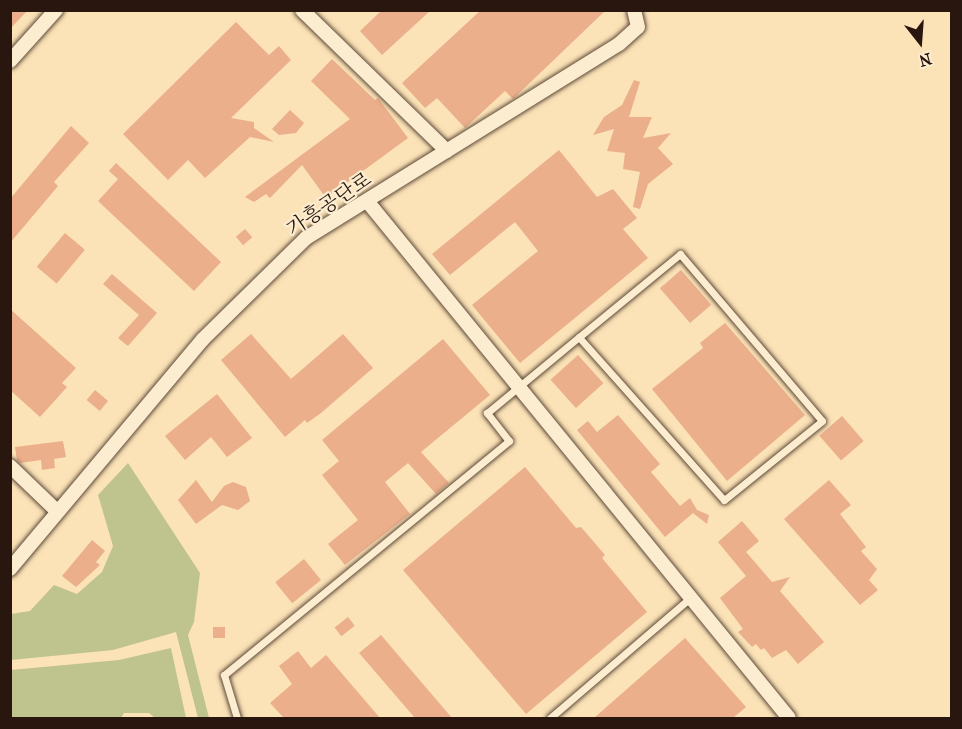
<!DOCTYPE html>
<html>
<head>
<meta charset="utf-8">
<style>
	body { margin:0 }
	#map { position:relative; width:962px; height:729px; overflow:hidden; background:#fbe2b7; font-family:"IM FELL French Canon","Noto Serif KR",serif }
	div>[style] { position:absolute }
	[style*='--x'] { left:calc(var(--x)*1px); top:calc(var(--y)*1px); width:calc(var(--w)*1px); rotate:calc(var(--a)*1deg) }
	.green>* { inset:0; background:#bfc38e }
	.building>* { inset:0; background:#ebaf8c; transform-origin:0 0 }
	.roads { filter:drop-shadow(0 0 2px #5e4a39) drop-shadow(0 0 2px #5e4a39) }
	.service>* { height:7px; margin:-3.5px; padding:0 3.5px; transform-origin:3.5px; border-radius:3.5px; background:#fcecd0 }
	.minor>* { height:14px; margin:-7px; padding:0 7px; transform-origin:7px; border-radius:7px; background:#fcecd0 }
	span { translate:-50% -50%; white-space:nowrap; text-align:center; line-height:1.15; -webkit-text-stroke:4.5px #fcecd0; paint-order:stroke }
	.street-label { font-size:20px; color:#29170f }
	.frame { position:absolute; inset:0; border:12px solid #29170f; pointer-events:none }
	.north { position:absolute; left:890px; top:12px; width:60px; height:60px; -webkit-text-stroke:4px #fcecd0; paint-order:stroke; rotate:163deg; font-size:16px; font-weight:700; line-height:24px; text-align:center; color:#29170f }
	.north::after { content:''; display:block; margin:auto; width:21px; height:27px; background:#29170f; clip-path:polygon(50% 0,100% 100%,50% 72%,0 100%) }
</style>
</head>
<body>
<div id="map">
	<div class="green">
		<i style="clip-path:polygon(128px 463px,200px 573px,194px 622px,188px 635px,209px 718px,198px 718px,176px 632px,113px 650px,11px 660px,11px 614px,30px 611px,54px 585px,77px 594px,102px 572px,113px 546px,98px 495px)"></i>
		<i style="clip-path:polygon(171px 648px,186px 718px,155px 718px,149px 713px,124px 713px,121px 718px,11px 718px,11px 670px,119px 660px)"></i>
	</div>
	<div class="building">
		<i style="clip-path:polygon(10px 10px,28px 10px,10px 29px)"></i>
		<i style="clip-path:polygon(382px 10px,431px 10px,382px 55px,360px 31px)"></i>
		<i style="clip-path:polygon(481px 10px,606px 10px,513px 99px,505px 91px,465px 128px,437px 98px,425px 108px,402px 83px)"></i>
		<i style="clip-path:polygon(236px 22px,269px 55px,279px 46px,291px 60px,231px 118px,254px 122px,254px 128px,274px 142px,250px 137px,205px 178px,188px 160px,168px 180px,123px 134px)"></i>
		<i style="clip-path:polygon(332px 59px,375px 100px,378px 98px,408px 138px,326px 198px,302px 165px,270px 198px,266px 194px,254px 202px,245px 197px,350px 119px,311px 81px)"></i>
		<i style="clip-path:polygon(634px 80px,640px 82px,629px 117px,652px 117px,643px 138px,671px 133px,658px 148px,673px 164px,648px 184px,640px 209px,633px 207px,640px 172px,623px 169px,625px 153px,607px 151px,614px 129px,593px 135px,604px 117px,622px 105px)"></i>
		<i style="clip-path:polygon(290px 110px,304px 123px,296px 133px,279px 135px,272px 129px)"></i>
		<i style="clip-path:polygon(71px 126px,89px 143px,54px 182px,58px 186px,10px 243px,10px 199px)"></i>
		<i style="clip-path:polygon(559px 150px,597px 197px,613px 189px,637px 218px,623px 229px,648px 258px,520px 363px,472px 305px,538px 251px,515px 222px,450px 275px,432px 254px)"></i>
		<i style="clip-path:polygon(116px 163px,221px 262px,194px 291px,98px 201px,118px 179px,109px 171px)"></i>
		<i style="left:245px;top:229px;width:11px;height:12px;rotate:49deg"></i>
		<i style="left:65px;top:233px;width:26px;height:44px;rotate:40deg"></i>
		<i style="left:681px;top:270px;width:46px;height:28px;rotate:49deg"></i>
		<i style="clip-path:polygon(112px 274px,157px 313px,128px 346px,118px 338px,139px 315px,103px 284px)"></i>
		<i style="clip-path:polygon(10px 309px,76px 368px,62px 383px,67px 387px,40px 417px,10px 390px)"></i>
		<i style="clip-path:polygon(725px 323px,805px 415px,727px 481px,652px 389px,703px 348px,700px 343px)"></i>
		<i style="clip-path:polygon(251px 334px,291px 379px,343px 334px,373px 368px,321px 413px,307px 423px,305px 420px,285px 437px,221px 360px)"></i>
		<i style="clip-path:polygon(443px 339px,490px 395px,421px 452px,449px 483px,436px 494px,408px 463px,385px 482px,410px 514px,345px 565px,328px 544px,358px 520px,322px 475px,339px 461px,322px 440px)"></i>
		<i style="left:578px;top:355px;width:38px;height:37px;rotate:48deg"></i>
		<i style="left:95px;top:390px;width:17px;height:13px;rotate:40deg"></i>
		<i style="clip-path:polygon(217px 394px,252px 438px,227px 457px,211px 437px,185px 460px,165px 436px)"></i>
		<i style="clip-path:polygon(618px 415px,660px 464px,651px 472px,680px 506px,690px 498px,697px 510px,709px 515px,707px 524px,693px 513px,665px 537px,577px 430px,588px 421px,597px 432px)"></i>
		<i style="left:842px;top:416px;width:33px;height:30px;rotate:49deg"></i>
		<i style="clip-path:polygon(63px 441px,66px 457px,54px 459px,55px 468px,42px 470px,41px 460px,20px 463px,17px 460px,15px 447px)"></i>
		<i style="clip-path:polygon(525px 467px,576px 528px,581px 527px,605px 555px,602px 558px,647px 612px,526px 714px,403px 570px)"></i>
		<i style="clip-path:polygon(196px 480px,212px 502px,224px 486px,233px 482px,246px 487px,250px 501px,238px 510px,222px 505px,196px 524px,178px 500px)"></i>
		<i style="clip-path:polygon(829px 480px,851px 505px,840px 514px,866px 547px,861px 551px,877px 569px,869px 580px,878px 590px,860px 605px,784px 519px)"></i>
		<i style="clip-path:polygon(742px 521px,759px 541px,746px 552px,772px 582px,790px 577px,780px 591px,824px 642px,798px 664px,786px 650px,772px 658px,764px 648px,761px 650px,756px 644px,752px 647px,738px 632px,743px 629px,720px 598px,746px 576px,718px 542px)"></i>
		<i style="clip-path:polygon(92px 540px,105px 551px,96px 562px,100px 565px,76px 587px,62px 576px)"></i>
		<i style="left:304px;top:559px;width:27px;height:37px;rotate:51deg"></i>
		<i style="left:348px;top:617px;width:11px;height:17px;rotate:52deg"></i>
		<i style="left:213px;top:627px;width:12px;height:11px"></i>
		<i style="clip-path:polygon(381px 635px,452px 718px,415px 718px,359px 653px)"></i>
		<i style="clip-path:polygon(685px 638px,746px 707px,733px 718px,594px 718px)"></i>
		<i style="clip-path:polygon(298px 651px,311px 668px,326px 655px,380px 718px,284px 718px,270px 703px,292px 684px,279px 666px)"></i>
	</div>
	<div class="roads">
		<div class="service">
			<i style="--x:237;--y:718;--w:45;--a:-106.8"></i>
			<i style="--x:224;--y:675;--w:369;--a:-39.4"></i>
			<i style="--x:509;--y:441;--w:36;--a:-128"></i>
			<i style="--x:487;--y:413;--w:119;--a:-39.6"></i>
			<i style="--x:579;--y:337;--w:131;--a:-39.4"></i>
			<i style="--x:680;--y:254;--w:219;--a:49.6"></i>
			<i style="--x:822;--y:421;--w:126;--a:141.1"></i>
			<i style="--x:724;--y:500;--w:218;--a:-131.7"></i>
			<i style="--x:550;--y:718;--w:184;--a:-40.6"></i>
		</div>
		<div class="minor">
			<i style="--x:302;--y:10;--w:202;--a:44.2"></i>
			<i style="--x:10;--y:61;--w:69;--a:-48"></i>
			<i style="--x:367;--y:201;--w:667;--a:50.78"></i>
			<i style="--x:10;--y:466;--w:66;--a:43.8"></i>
			<i style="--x:10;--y:569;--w:300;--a:-50"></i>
			<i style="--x:203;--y:339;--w:144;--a:-44.4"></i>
			<i style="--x:306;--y:238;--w:368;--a:-31.8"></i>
			<i style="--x:619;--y:44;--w:25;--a:-42"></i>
			<i style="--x:638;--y:27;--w:17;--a:-103"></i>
		</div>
	</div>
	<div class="street-label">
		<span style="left:329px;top:204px;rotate:-34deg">가흥공단로</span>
	</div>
	<div class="frame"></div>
	<div class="north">N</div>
</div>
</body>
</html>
